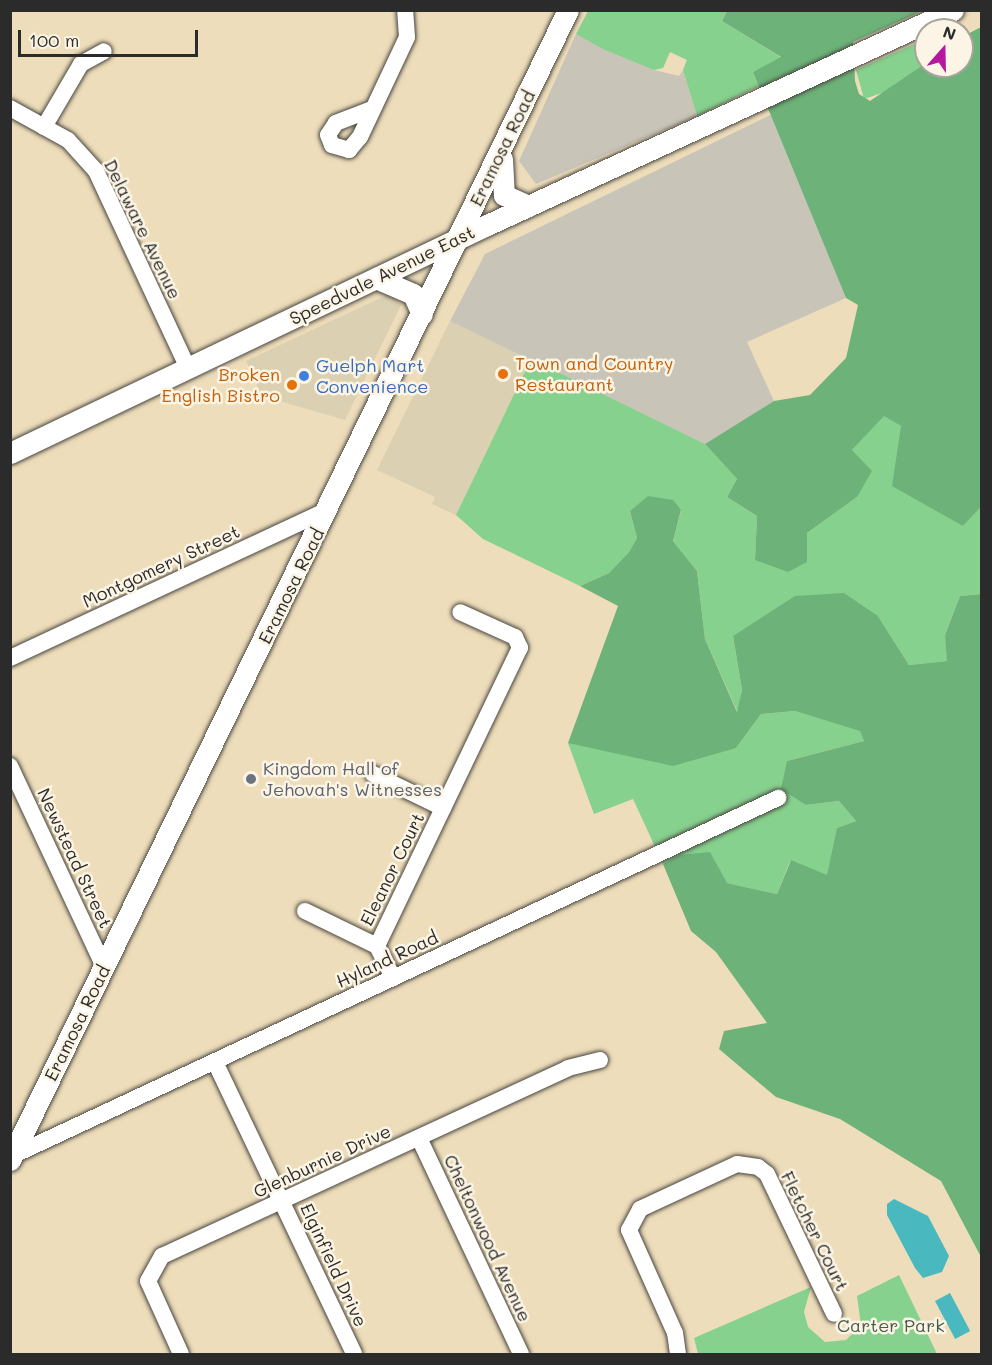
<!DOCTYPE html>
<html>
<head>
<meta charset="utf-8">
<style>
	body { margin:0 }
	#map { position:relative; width:992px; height:1365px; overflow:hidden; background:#eeddba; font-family:Mali,sans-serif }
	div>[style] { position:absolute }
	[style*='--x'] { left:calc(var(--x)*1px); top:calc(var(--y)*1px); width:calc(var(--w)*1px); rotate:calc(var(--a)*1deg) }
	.built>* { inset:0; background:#dbd0b1 }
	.industrial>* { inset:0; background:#c8c4b8 }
	.green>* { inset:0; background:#87d18e }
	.forest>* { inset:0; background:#6db379 }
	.water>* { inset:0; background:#49b9bf; transform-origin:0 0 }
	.roads { filter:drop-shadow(0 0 2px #484640) drop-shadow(0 0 2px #484640) }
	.minor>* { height:16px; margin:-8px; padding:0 8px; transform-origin:8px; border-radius:8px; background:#fff }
	.major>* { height:21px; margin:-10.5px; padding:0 10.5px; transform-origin:10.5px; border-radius:10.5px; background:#fff }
	.dots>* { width:16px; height:16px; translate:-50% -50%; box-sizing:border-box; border:3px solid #fcf5e5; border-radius:50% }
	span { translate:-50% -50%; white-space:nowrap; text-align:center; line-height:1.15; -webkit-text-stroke:5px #fcf5e5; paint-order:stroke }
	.street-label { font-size:18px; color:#2b2b2b }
	.food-label { font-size:18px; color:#c56008 }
	.left { translate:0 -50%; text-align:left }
	.right { translate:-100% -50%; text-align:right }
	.shop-label { font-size:18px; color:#366cbe }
	.worship-label { font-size:18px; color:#5b616d }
	.park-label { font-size:18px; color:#475d49 }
	.frame { position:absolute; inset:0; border:12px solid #2b2b2b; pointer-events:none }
	.north { position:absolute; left:914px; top:18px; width:60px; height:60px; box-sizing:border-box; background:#fcf5e5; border:2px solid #a8a49b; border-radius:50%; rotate:20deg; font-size:16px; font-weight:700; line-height:24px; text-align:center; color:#2b2b2b }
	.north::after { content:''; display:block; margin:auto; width:21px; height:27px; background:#b5179e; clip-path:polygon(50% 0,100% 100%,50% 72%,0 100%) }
	.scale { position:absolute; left:18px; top:30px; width:180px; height:27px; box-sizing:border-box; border:3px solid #2b2b2b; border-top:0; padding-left:8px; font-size:18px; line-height:21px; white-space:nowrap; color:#2b2b2b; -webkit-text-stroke:4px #fcf5e5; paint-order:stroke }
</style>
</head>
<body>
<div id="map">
	<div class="built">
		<i style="clip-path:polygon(389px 294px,401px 305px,345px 420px,262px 396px,246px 361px)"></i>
		<i style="clip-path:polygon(450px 321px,531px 359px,456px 515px,432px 504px,435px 497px,377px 470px)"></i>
	</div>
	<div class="industrial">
		<i style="clip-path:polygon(576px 34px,654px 70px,679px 76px,683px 70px,697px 116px,536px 184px,519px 161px)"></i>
		<i style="clip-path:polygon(772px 114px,846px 298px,747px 342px,774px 401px,743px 421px,705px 444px,450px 321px,485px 254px)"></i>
	</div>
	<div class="green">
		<i style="clip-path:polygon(588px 11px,727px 11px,722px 21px,782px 58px,753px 72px,759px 86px,697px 116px,683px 70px,687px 60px,670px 52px,663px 68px,654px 70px,603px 49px,576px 34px)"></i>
		<i style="clip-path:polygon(926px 39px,926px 63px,891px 90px,864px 99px,856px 70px)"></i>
		<i style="clip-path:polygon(531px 359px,705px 444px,737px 479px,727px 497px,757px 516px,755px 560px,807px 562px,807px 533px,857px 497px,852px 450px,884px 415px,901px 426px,963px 526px,981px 507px,981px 594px,960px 596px,945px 635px,948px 661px,909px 665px,878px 616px,733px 636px,742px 690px,738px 713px,705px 639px,697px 571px,673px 541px,681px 511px,630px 511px,637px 538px,629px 552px,609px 573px,580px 586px,483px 539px,456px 515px)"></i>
		<i style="clip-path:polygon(795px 711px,860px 730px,864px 741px,787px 761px,806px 805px,839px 801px,856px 821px,837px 828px,981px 1086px,800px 864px,790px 861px,777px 894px,727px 883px,679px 855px,663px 864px,633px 799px,594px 814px,568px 743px,736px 748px,761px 714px)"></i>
		<i style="clip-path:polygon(899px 1275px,937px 1354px,698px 1354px,694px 1338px,811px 1287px,804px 1312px,808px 1327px,825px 1342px,846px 1340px,861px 1325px,857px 1296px)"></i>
	</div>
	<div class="forest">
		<i style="clip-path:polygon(727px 11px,922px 11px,853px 42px,855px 81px,859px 94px,870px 101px,926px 63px,962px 66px,962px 37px,981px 27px,981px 507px,963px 526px,892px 486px,901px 426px,884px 416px,852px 450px,872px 471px,857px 497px,807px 533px,807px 562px,788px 572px,755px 560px,757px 516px,727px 497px,737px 479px,705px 444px,774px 401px,810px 395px,846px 358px,858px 305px,846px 298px,753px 72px,781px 57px,722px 21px)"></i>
		<i style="clip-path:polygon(648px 496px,673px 500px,681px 510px,673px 541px,697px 571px,705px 639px,737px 712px,742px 690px,733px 636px,795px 596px,844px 593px,878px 616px,909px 665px,947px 661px,945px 635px,960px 596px,981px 594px,981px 1257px,941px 1181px,840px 1119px,776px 1097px,719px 1049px,724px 1031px,767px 1023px,716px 952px,691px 931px,663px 864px,679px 855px,710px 852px,727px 883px,777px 894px,791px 860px,827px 875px,837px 828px,856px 821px,839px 801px,806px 805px,781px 789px,787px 761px,864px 741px,860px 731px,795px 711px,761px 714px,736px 748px,673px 766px,568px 743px,618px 606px,580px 586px,609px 573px,629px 552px,637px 538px,630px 511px)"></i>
	</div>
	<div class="water">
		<i style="clip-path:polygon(894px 1199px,928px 1216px,949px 1256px,942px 1272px,923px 1278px,915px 1268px,887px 1215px,887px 1204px)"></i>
		<i style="left:950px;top:1293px;width:43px;height:17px;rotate:62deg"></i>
	</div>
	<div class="roads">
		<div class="minor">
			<i style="--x:10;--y:108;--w:66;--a:28.9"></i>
			<i style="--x:68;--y:140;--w:42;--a:47.9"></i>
			<i style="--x:96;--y:171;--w:217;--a:65"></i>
			<i style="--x:372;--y:109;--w:39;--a:159"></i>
			<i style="--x:336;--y:123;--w:14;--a:124"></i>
			<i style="--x:328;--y:135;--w:11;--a:68"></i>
			<i style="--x:332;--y:145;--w:18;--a:16"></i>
			<i style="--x:349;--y:150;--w:17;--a:-50"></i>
			<i style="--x:360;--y:137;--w:110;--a:-64.8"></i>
			<i style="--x:407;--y:37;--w:27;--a:-94"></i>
			<i style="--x:44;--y:127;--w:73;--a:-59.6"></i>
			<i style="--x:81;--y:64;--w:26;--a:-29"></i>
			<i style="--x:10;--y:658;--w:351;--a:-25"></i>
			<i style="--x:10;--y:766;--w:222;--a:64.9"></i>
			<i style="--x:373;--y:774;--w:78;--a:25.9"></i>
			<i style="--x:305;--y:911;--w:80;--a:25.9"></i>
			<i style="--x:377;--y:946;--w:331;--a:-64.4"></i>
			<i style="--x:520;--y:648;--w:12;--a:-114"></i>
			<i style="--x:515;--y:637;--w:60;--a:-155.6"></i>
			<i style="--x:377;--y:946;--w:36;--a:63"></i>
			<i style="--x:215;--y:1062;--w:323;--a:64.5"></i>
			<i style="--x:419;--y:1138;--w:239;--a:64.7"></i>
			<i style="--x:12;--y:1156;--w:846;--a:-25.05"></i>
			<i style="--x:181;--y:1354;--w:80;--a:-114.3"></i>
			<i style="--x:148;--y:1281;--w:29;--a:-61"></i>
			<i style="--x:162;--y:1256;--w:447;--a:-24.8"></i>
			<i style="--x:568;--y:1068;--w:33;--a:-14"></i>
			<i style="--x:678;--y:1354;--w:21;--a:-98"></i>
			<i style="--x:675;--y:1333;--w:113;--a:-114.1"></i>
			<i style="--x:629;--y:1230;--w:24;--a:-62"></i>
			<i style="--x:640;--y:1209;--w:107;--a:-24.9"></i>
			<i style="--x:737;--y:1164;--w:21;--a:8"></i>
			<i style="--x:758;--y:1167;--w:11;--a:38"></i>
			<i style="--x:767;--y:1174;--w:155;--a:64.4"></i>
		</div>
		<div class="major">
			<i style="--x:502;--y:159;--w:36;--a:87"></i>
			<i style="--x:504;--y:195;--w:27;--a:24"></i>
			<i style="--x:376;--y:278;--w:40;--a:23.4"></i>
			<i style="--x:413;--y:294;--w:22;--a:66"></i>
			<i style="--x:10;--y:453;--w:529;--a:-25.55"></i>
			<i style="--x:487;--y:225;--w:513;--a:-24.77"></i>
			<i style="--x:10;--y:1160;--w:1278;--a:-64.12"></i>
		</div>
	</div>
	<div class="dots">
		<i style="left:503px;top:374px;background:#e8710a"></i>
		<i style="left:304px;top:376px;background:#3f7fe0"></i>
		<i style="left:292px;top:385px;background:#e8710a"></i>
		<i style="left:251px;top:779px;background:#6b7280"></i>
	</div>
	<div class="street-label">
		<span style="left:502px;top:148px;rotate:-64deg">Eramosa Road</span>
		<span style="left:143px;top:229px;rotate:64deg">Delaware Avenue</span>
		<span style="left:382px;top:275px;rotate:-26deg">Speedvale Avenue East</span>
		<span style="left:161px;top:566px;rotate:-25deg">Montgomery Street</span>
		<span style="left:291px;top:586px;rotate:-64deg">Eramosa Road</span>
		<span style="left:75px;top:858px;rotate:65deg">Newstead Street</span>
		<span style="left:392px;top:869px;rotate:-64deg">Eleanor Court</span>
		<span style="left:387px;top:959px;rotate:-25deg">Hyland Road</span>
		<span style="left:77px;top:1023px;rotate:-64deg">Eramosa Road</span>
		<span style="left:322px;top:1161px;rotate:-25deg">Glenburnie Drive</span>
		<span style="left:815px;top:1231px;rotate:64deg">Fletcher Court</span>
		<span style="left:488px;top:1238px;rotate:65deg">Cheltonwood Avenue</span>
		<span style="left:334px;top:1265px;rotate:65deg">Elginfield Drive</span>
	</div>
	<div class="food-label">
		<span class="left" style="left:515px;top:374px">Town and Country<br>Restaurant</span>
		<span class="right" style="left:280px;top:385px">Broken<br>English Bistro</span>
	</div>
	<div class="shop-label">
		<span class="left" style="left:316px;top:376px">Guelph Mart<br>Convenience</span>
	</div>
	<div class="worship-label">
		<span class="left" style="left:263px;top:779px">Kingdom Hall of<br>Jehovah's Witnesses</span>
	</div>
	<div class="park-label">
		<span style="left:891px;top:1325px">Carter Park</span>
	</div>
	<div class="frame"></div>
	<div class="north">N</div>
	<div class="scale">100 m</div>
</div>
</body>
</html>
